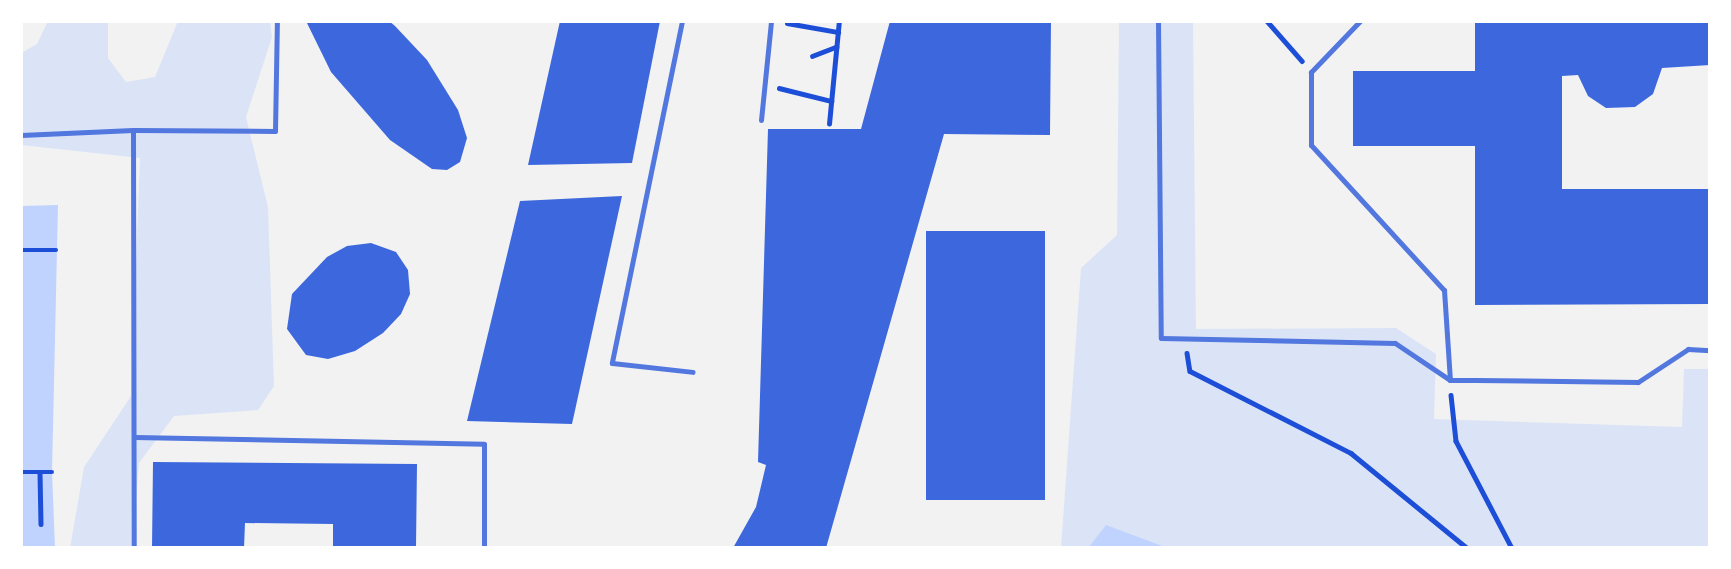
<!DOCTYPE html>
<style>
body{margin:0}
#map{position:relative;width:1731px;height:569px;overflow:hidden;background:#f2f2f2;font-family:Helvetica,sans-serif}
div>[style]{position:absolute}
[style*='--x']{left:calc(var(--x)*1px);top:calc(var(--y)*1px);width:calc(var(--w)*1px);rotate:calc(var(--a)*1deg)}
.green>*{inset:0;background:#dbe4f7}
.water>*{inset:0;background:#bfd3fe}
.building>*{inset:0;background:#3d67dc;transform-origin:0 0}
.path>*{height:4.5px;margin:-2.25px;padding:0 2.25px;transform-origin:2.25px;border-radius:2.25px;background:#1d4ed8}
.service>*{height:5px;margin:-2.5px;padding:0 2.5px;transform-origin:2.5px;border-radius:2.5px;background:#5277de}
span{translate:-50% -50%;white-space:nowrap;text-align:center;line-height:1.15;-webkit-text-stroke:6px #fff;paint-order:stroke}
.frame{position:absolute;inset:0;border:23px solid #fff;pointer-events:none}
</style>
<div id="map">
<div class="green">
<i style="clip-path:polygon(48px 21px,108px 21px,108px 58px,126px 82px,155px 77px,178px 21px,270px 21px,272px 37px,246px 117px,268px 207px,274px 386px,258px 410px,174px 416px,139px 463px,132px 548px,70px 548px,84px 467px,131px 396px,140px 158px,21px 145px,21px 53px,37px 44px)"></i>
<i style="clip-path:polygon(1119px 21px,1193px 21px,1196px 329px,1396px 328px,1436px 354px,1434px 419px,1682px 427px,1684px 369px,1710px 369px,1710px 548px,1168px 548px,1106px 526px,1088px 548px,1061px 548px,1081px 268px,1117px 235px)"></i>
</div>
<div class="water">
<i style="clip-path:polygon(58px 205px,52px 472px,55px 548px,21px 548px,21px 206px)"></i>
<i style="clip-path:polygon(1106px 525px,1168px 548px,1088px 548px)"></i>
</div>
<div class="building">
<i style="clip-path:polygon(306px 21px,389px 21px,395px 26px,427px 60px,458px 110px,467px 138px,460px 162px,447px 170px,432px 169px,390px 140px,331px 72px)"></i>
<i style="clip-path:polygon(560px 21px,660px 21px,632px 163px,528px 165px)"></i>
<i style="clip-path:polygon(890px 21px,1051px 21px,1050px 135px,944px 134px,826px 548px,733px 548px,756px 507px,766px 465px,758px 462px,768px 129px,861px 129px)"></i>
<i style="clip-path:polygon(1475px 21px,1710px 21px,1710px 65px,1662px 68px,1653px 94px,1635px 107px,1606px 108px,1588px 96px,1578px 75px,1562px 76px,1562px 189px,1710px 189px,1710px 304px,1475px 305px,1475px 146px,1353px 146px,1353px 71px,1475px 71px)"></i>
<i style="clip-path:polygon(622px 196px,572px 424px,467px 421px,520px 201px)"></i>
<i style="left:926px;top:231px;width:119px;height:269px"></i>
<i style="clip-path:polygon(371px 243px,396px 252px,408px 270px,410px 294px,401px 314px,383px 333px,355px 351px,328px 359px,306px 355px,287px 329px,292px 294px,327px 257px,347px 246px)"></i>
<i style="clip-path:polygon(153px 462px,417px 464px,416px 548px,333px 548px,333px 524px,245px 523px,244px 548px,152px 548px)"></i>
</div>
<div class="path">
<i style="--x:1267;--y:21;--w:53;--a:48.8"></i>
<i style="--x:787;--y:23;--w:52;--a:10"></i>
<i style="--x:812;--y:56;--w:26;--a:-21"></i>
<i style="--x:779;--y:88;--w:54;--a:14"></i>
<i style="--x:829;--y:124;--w:103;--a:-84.5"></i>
<i style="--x:21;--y:250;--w:35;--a:0"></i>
<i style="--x:1187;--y:353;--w:18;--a:81"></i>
<i style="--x:1190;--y:371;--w:181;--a:27"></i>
<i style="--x:1351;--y:453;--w:150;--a:39.3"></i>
<i style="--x:1451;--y:395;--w:46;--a:83.8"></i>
<i style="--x:1456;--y:441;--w:121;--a:62.4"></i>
<i style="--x:21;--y:472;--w:31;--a:0"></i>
<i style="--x:40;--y:472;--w:52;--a:88.9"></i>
</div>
<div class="service">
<i style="--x:682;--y:21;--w:349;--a:101.6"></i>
<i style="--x:612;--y:363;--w:81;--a:6.3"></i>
<i style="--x:1158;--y:21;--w:317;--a:89.5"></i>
<i style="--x:1161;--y:338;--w:234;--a:1.2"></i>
<i style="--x:1395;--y:343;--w:66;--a:33.9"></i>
<i style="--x:1450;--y:380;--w:25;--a:0"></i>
<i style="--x:1475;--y:380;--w:163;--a:0.7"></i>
<i style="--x:1638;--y:382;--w:60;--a:-33.4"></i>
<i style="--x:1688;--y:349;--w:22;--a:3"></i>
<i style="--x:1360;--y:21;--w:71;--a:133.9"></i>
<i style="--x:1311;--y:72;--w:73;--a:90"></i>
<i style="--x:1311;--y:145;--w:197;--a:47.5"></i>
<i style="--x:1444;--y:290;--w:90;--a:86.2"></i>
<i style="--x:761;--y:120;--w:100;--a:-84.2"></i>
<i style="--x:133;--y:130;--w:142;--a:0.4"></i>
<i style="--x:275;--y:131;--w:110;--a:-89"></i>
<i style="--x:21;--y:135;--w:112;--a:-2.6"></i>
<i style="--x:133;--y:130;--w:418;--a:89.9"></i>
<i style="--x:134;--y:437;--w:350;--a:1.1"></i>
<i style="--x:484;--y:444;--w:104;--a:90"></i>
</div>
<div class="frame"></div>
</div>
